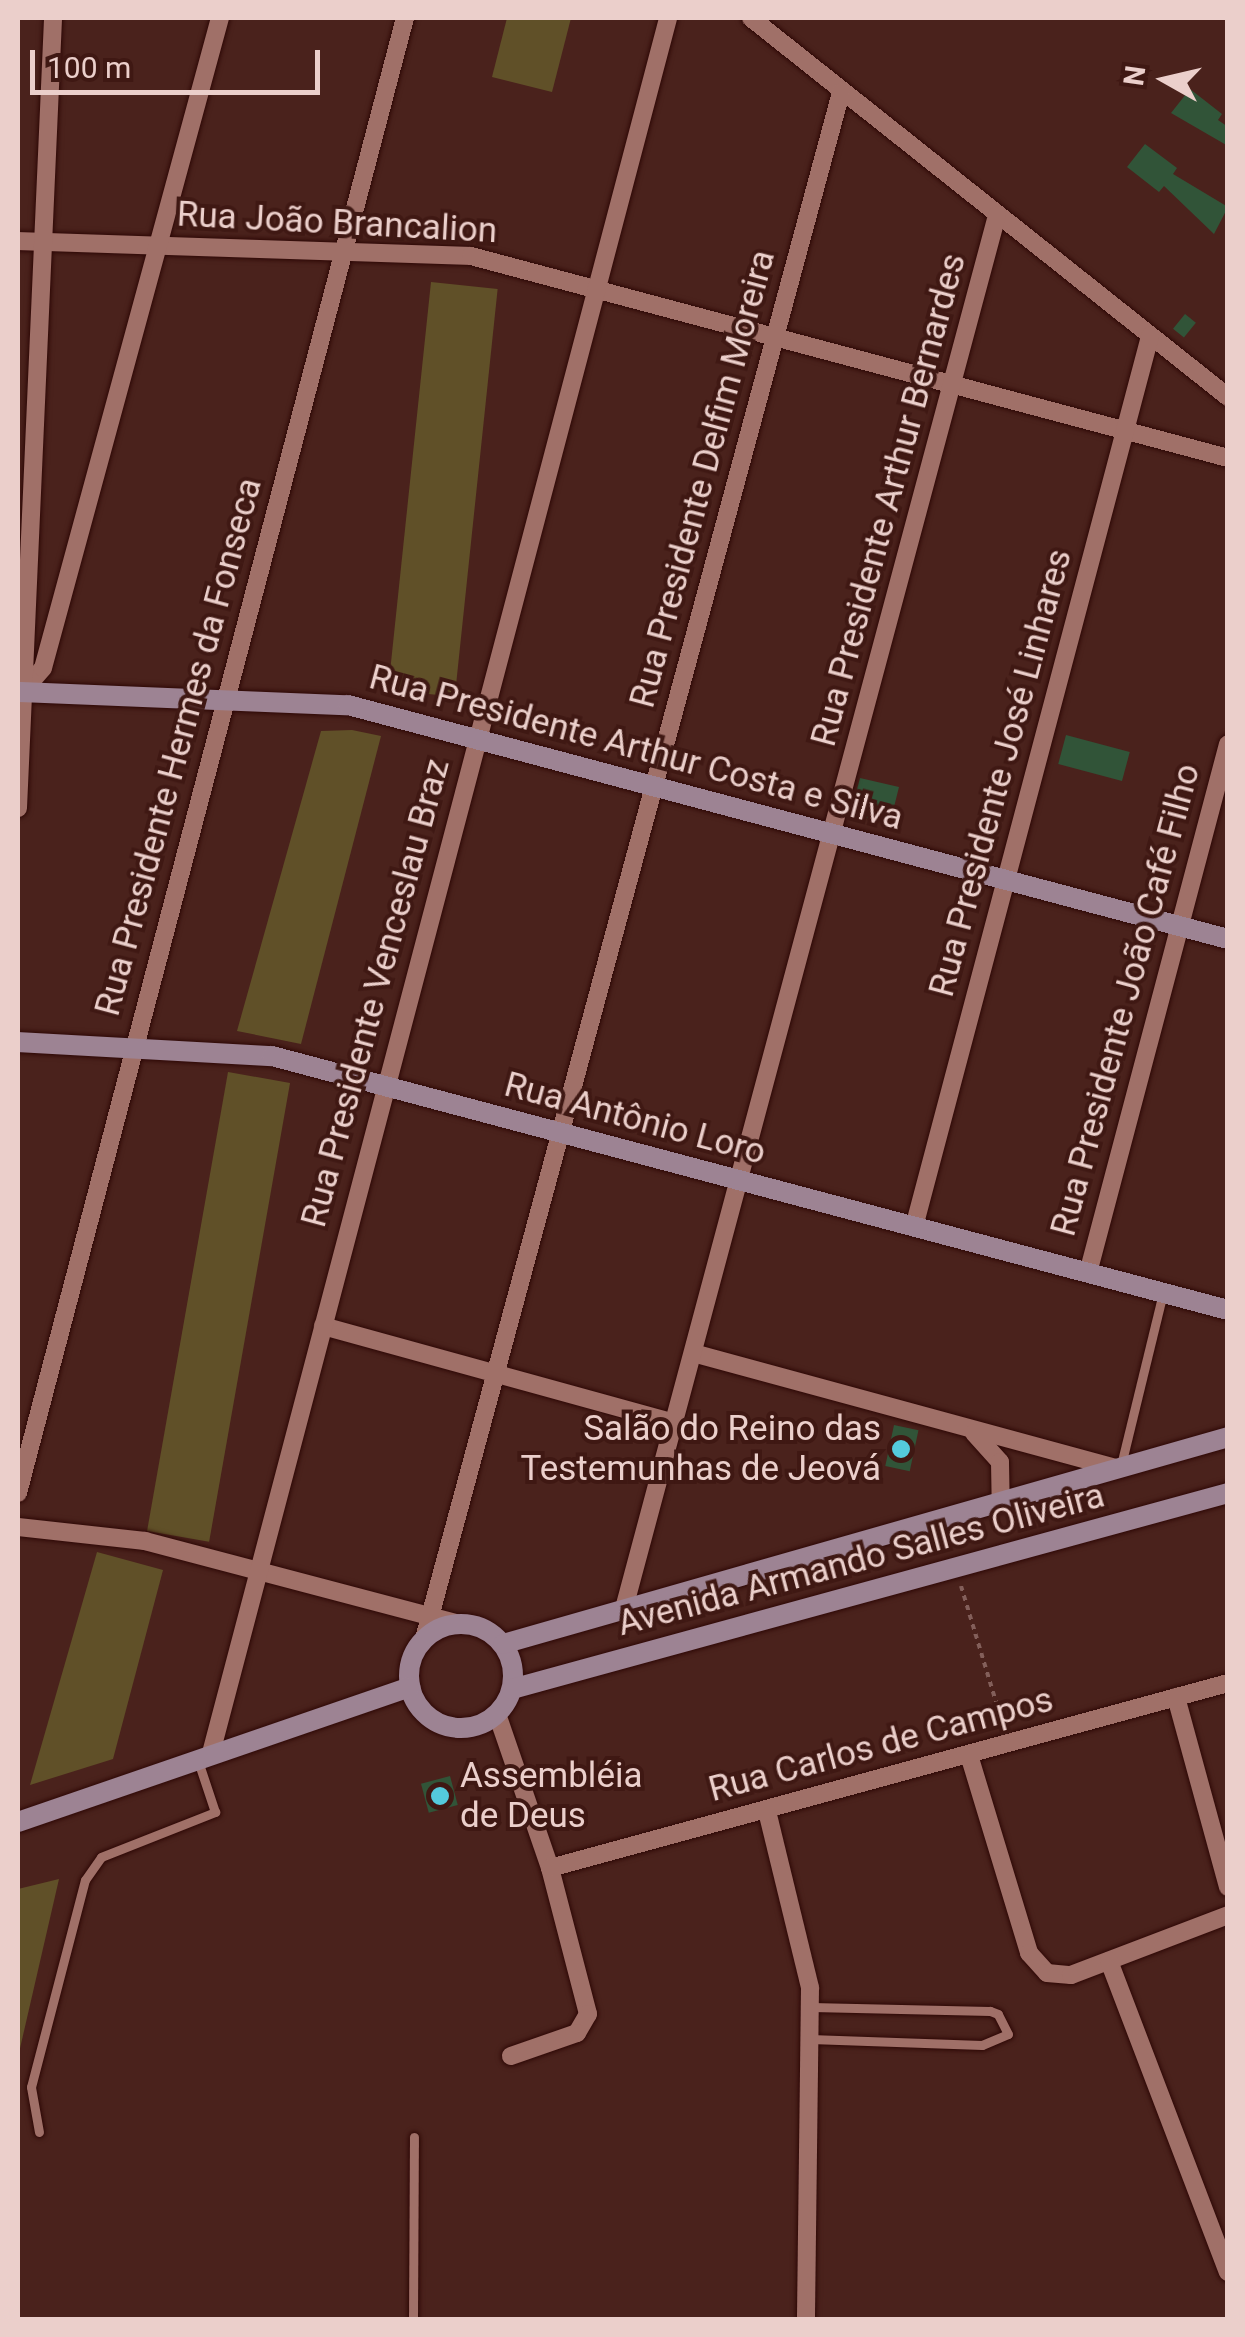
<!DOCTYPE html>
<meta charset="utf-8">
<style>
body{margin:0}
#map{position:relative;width:1245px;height:2337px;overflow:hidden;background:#4a221c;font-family:Roboto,sans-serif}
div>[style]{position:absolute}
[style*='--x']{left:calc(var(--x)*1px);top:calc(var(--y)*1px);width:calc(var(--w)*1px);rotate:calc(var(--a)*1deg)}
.green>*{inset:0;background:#605028;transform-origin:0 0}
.building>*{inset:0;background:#315438;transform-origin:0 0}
.path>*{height:4px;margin-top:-2px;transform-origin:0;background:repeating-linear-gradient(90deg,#835f5a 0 5px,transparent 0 10px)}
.roads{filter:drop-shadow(0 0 2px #2e0806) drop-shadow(0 0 2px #2e0806)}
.lane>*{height:9px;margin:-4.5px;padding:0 4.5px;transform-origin:4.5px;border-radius:4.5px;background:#a07068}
.street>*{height:18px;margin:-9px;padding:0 9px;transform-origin:9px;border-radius:9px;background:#a07068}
.secondary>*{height:20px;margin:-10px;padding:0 10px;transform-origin:10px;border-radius:10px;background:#9d8393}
.secondary>.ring{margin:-10px;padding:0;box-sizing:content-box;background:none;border:20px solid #9d8393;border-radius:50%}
.dots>*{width:28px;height:28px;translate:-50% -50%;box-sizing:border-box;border:5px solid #3f1813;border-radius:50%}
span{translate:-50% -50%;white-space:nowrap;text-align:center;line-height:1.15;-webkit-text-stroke:8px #3f1813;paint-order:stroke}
.street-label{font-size:35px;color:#ebcfcb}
.poi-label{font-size:35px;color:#ebcfcb}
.right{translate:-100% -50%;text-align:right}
.left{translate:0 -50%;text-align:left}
.frame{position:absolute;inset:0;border:20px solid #ebcfcb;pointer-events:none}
.north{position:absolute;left:1115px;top:30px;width:100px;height:100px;-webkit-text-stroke:8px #3f1813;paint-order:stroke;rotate:278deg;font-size:28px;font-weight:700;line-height:40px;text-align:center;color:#ebcfcb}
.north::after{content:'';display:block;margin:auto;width:35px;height:45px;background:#ebcfcb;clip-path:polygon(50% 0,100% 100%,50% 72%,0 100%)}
.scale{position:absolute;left:30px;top:50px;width:290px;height:45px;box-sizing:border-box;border:5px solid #ebcfcb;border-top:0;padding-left:12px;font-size:30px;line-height:35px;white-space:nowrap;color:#ebcfcb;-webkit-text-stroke:8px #3f1813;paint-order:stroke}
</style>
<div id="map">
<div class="green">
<i style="clip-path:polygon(507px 18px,571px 18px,552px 92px,492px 77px)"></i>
<i style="left:431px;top:282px;width:67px;height:410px;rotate:6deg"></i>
<i style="clip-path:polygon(352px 730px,381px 736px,301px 1044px,237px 1031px,321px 731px)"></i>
<i style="left:228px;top:1072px;width:63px;height:466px;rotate:10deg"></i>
<i style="clip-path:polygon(97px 1552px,163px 1570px,113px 1759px,30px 1785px)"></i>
<i style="clip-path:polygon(59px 1879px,18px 2057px,18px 1889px)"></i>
</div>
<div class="building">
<i style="clip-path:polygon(1190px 89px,1222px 114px,1218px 120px,1228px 127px,1228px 146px,1171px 113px)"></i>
<i style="clip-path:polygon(1145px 144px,1177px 168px,1173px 174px,1228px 207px,1214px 234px,1164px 186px,1159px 192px,1127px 167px)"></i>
<i style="left:1185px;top:314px;width:14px;height:19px;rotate:39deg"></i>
<i style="left:1066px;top:735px;width:66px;height:30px;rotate:15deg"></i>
<i style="clip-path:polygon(860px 778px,899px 787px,890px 823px,862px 817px,855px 797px)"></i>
<i style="left:894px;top:1425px;width:25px;height:42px;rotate:12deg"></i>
<i style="left:450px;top:1776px;width:30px;height:30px;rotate:75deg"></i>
</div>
<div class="path">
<i style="--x:961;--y:1586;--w:145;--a:73.2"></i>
</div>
<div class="roads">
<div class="lane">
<i style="--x:1121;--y:1465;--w:177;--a:-76.3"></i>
<i style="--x:810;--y:2039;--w:172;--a:2"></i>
<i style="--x:982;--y:2045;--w:28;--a:-23"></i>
<i style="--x:1008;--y:2034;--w:22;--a:-117"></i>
<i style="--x:998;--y:2014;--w:9;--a:-159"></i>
<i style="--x:990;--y:2011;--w:179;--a:-178.7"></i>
<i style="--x:39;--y:2132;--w:46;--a:-100.1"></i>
<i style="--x:31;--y:2087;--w:214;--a:-75.4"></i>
<i style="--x:85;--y:1880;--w:28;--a:-55"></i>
<i style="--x:101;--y:1857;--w:123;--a:-21.5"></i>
<i style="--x:215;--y:1812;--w:54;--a:-108.4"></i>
<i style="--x:413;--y:2320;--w:183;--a:-89.7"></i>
</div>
<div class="street">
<i style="--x:751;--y:18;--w:609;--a:38.47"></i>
<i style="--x:18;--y:241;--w:453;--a:1.9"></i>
<i style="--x:471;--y:256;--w:783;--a:14.94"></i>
<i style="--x:23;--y:691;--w:30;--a:-49"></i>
<i style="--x:43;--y:668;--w:674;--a:-74.77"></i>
<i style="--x:18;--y:808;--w:791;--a:-87.46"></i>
<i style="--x:914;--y:1227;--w:922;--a:-75.16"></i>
<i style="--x:1088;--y:1273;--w:547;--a:-75.18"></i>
<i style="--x:323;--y:1326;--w:364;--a:15.4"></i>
<i style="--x:693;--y:1353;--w:436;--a:15.2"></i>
<i style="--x:974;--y:1433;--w:39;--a:48"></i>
<i style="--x:1000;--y:1462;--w:39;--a:89"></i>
<i style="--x:18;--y:1493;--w:1525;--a:-75.3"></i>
<i style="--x:18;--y:1527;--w:128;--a:6.3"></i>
<i style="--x:145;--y:1541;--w:326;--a:14.8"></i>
<i style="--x:623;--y:1612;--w:1446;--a:-75.01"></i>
<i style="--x:424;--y:1639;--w:1602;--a:-74.91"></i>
<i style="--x:1176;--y:1697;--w:197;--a:74.7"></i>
<i style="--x:497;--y:1714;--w:163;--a:71"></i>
<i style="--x:550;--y:1868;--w:151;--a:75.4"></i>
<i style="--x:588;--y:2014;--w:22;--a:120"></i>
<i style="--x:577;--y:2033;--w:70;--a:160.8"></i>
<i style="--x:211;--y:1753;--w:1794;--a:-75.24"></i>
<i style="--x:969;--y:1755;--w:207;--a:73.1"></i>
<i style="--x:1029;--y:1953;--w:27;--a:48"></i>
<i style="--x:1047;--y:1973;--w:24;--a:5"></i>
<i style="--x:1071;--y:1975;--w:168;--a:-20.9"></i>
<i style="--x:767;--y:1811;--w:182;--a:76.3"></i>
<i style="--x:810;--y:1988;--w:332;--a:90.7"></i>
<i style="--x:550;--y:1868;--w:703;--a:-15.26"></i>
<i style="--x:1109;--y:1961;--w:333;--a:69.1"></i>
</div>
<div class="secondary">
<i style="--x:18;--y:692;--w:330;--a:2.3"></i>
<i style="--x:348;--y:705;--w:911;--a:14.89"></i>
<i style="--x:18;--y:1042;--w:254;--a:3.2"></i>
<i style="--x:272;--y:1056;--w:989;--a:14.88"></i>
<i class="ring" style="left:409px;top:1624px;width:84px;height:84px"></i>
<i style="--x:503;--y:1644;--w:754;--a:-15.93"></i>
<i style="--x:512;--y:1689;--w:742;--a:-15.31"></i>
<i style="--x:18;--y:1822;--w:415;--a:-19"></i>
</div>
</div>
<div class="dots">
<i style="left:901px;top:1449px;background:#54cadc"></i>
<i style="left:440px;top:1796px;background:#54cadc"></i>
</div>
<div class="street-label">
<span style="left:337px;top:223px;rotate:3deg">Rua João Brancalion</span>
<span style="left:703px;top:479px;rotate:-75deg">Rua Presidente Delfim Moreira</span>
<span style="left:889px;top:500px;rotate:-75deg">Rua Presidente Arthur Bernardes</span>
<span style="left:179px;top:747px;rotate:-75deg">Rua Presidente Hermes da Fonseca</span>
<span style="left:636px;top:748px;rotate:15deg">Rua Presidente Arthur Costa e Silva</span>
<span style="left:1001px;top:773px;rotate:-75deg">Rua Presidente José Linhares</span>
<span style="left:376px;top:993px;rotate:-75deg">Rua Presidente Venceslau Braz</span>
<span style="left:1126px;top:1000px;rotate:-75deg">Rua Presidente João Café Filho</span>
<span style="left:635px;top:1119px;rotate:15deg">Rua Antônio Loro</span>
<span style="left:861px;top:1560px;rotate:-15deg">Avenida Armando Salles Oliveira</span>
<span style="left:881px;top:1745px;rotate:-15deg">Rua Carlos de Campos</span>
</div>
<div class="poi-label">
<span class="right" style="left:881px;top:1449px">Salão do Reino das<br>Testemunhas de Jeová</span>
<span class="left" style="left:460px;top:1796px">Assembléia<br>de Deus</span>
</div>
<div class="frame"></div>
<div class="north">N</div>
<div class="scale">100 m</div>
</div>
